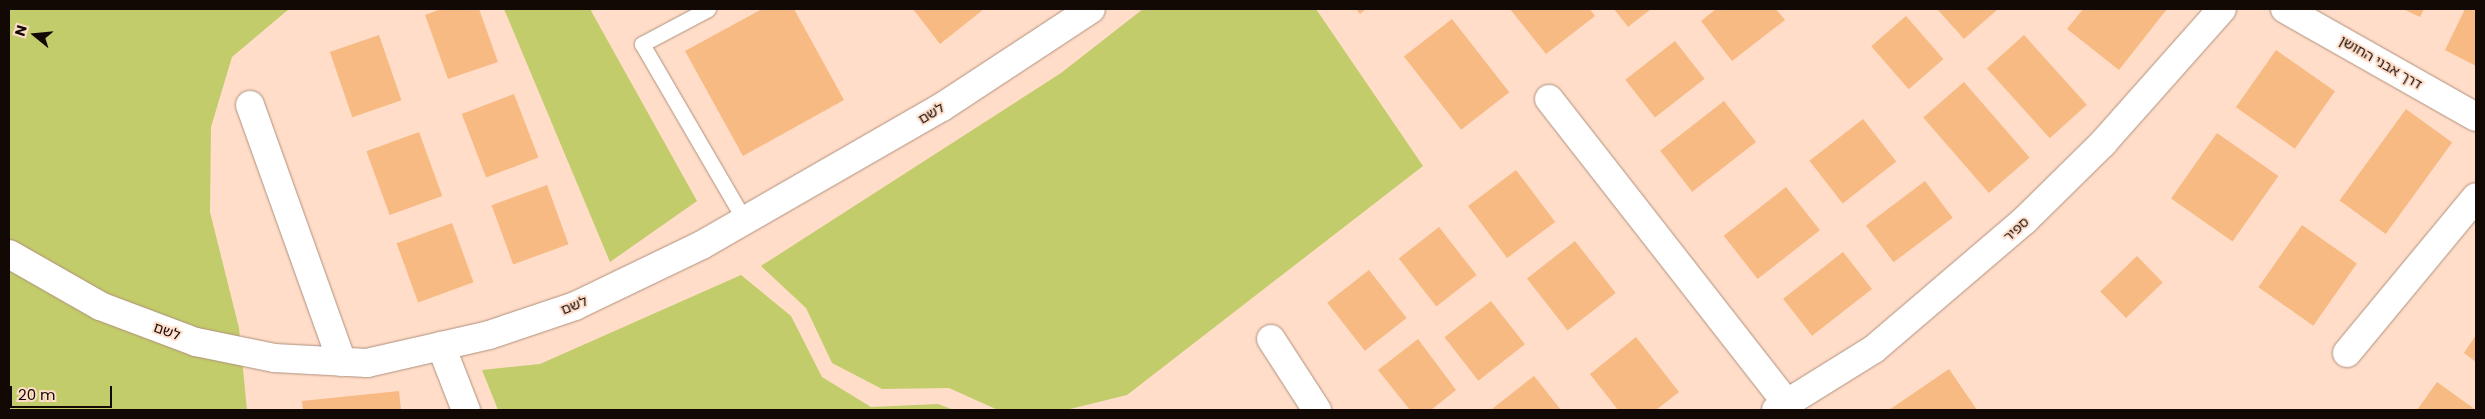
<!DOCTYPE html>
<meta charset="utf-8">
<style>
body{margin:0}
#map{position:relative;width:2485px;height:419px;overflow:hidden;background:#ffddc9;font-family:Poppins,"Noto Sans Hebrew",sans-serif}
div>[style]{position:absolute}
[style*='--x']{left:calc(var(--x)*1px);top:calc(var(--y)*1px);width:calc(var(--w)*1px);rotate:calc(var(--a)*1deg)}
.green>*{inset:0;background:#c3cc6a}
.building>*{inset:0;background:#f7ba82;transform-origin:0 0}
.roads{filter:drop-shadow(0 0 1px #af907c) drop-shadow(0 0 1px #af907c)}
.service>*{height:15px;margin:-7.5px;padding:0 7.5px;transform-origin:7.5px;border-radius:7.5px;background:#fff}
.minor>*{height:28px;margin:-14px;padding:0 14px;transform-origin:14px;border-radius:14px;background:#fff}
span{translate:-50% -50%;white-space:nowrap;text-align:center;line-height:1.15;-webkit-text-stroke:4px #ffddc9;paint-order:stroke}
.street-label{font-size:14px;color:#130904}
.frame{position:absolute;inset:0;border:10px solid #130904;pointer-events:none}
.north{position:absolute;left:10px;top:10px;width:50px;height:50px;-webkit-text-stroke:4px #ffddc9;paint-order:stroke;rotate:287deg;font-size:14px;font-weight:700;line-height:20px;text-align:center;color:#130904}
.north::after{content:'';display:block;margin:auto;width:18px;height:22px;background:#130904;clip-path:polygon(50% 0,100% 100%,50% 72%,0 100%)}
.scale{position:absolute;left:10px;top:386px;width:102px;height:22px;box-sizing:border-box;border:2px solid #130904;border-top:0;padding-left:6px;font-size:15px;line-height:18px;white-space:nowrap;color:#130904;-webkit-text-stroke:4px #ffddc9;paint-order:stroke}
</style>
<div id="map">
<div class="green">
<i style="clip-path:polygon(9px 9px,289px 9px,232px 57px,211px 127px,210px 212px,239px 328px,247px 410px,9px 410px)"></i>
<i style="clip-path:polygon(504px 9px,590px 9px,697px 201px,610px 262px)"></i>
<i style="clip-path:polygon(1143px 9px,1316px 9px,1423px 166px,1127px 395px,1066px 410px,998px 410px,949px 388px,882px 389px,832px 363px,806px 308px,761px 266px,1061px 73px)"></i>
<i style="clip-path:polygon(741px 275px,791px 316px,822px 377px,871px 407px,938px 404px,954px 410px,498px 410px,482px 370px,540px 364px)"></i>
</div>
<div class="building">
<i style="clip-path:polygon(441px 9px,479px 9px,498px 62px,448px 79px,425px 15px)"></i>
<i style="clip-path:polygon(762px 9px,794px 9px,844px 100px,743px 156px,685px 51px)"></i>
<i style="clip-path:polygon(913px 9px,984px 9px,940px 44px)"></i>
<i style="clip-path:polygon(1356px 9px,1366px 9px,1360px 14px)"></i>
<i style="clip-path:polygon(1510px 9px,1590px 9px,1595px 16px,1546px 54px)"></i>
<i style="clip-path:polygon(1614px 9px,1651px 9px,1628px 27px)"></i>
<i style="clip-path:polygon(1716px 9px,1776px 9px,1785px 20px,1732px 61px,1701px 21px)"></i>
<i style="clip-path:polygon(1937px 9px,1998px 9px,1964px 39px)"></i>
<i style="clip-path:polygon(2083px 9px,2167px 9px,2119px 70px,2067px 29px)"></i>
<i style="clip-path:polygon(2403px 9px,2424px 9px,2420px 17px)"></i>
<i style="clip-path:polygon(2465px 9px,2476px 9px,2476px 66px,2445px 50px)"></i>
<i style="left:1906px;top:16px;width:57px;height:46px;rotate:49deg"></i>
<i style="left:1452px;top:19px;width:93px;height:61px;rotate:52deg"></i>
<i style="left:379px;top:35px;width:69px;height:52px;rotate:71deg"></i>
<i style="left:2024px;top:35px;width:94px;height:50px;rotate:48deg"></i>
<i style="left:1675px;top:41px;width:48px;height:63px;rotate:52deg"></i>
<i style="left:2276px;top:50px;width:72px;height:70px;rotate:35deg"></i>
<i style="left:1964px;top:82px;width:100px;height:54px;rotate:49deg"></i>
<i style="left:514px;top:94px;width:68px;height:56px;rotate:69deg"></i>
<i style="left:1724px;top:101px;width:52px;height:81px;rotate:52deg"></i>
<i style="left:2406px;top:109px;width:57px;height:113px;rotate:36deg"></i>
<i style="left:1863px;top:119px;width:54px;height:68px;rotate:52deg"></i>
<i style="left:419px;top:132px;width:68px;height:56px;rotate:70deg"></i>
<i style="left:2217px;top:133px;width:75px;height:80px;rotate:35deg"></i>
<i style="left:1516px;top:170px;width:65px;height:60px;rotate:53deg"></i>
<i style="left:1925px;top:181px;width:46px;height:74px;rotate:53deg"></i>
<i style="left:547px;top:185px;width:63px;height:59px;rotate:70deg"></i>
<i style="left:1786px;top:187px;width:55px;height:79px;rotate:52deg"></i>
<i style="left:452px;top:223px;width:63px;height:59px;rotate:70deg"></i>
<i style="left:2302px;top:225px;width:67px;height:76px;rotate:35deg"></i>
<i style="left:1439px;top:227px;width:61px;height:51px;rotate:52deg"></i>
<i style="left:1575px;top:241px;width:66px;height:61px;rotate:52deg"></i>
<i style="left:1843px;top:252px;width:47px;height:76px;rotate:52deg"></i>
<i style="left:2137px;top:256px;width:37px;height:51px;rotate:46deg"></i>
<i style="left:1369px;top:270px;width:61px;height:53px;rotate:52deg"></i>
<i style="left:1491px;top:301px;width:55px;height:59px;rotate:52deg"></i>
<i style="clip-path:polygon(2476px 335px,2476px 362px,2464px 353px)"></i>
<i style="clip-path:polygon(1636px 337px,1679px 392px,1656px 410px,1618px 410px,1590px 374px)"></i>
<i style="clip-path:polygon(1418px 339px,1456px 390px,1431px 410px,1410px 410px,1378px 370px)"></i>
<i style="clip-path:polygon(1949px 369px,1977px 410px,1889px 410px)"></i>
<i style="clip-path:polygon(1534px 376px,1561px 410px,1493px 410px,1492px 409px)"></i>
<i style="clip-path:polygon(2437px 382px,2476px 410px,2417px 410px)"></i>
<i style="clip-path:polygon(399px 391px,401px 410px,303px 410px,302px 401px)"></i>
</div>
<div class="roads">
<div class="service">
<i style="--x:708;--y:9;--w:75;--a:152.1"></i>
<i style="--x:642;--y:44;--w:205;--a:59.8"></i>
</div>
<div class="minor">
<i style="--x:2285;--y:9;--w:219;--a:29.5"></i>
<i style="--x:1549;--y:99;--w:387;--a:52"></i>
<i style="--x:250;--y:105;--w:273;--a:70.3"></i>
<i style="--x:9;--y:254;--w:105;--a:29.7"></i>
<i style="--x:100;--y:306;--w:103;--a:20.6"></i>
<i style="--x:196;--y:342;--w:80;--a:11.6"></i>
<i style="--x:274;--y:358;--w:93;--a:3.1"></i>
<i style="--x:367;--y:363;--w:125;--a:-12.9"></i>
<i style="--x:489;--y:335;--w:91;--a:-18.6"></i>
<i style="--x:575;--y:306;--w:141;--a:-25.7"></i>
<i style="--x:702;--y:245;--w:277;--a:-29.9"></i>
<i style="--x:942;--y:107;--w:178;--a:-33.3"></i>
<i style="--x:1271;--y:339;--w:85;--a:57.1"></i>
<i style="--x:441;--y:346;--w:69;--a:68.7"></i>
<i style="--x:2347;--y:353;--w:202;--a:-50.4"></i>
<i style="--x:1776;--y:410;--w:115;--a:-31.9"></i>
<i style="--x:1874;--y:349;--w:199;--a:-40.5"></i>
<i style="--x:2025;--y:220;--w:110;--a:-44.6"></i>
<i style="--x:2103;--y:143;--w:179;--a:-48.4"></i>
</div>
</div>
<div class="street-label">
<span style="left:2381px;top:62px;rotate:30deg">דרך אבני החושן</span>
<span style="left:931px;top:113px;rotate:-31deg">לשם</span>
<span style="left:2016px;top:229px;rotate:-42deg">ספיר</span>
<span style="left:574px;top:305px;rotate:-22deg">לשם</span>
<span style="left:167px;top:331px;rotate:20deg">לשם</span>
</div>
<div class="frame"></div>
<div class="north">N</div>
<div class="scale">20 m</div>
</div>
